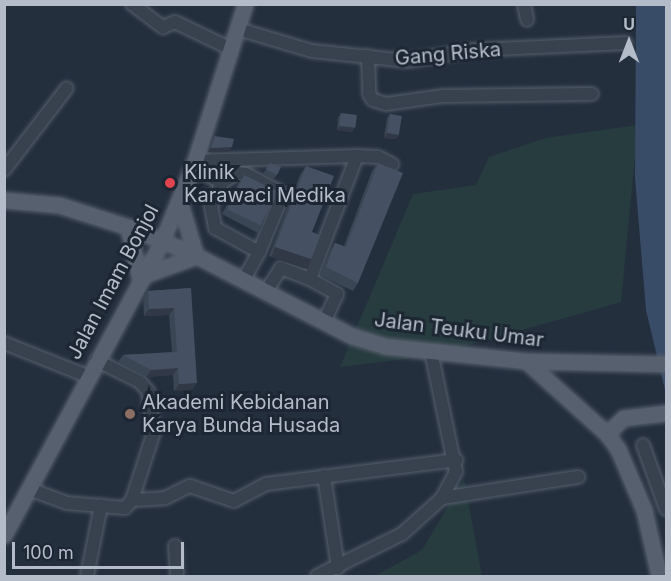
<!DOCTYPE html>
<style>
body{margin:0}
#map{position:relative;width:671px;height:581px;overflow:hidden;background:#242f3e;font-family:Inter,sans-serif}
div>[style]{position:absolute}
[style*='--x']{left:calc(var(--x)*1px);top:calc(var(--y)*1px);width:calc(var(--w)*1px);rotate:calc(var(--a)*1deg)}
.green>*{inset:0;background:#263c3f}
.water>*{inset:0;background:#394c67}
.roads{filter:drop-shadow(0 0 2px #565f6c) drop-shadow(0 0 2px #565f6c)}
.minor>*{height:12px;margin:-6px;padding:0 6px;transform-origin:6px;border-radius:6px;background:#38414e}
.major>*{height:15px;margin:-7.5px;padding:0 7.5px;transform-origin:7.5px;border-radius:7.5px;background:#56606e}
.wall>*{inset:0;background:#3b4654}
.shaded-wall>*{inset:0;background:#303945;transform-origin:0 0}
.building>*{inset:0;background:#455162;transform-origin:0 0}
.dots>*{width:16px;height:16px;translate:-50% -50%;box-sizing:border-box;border:3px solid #1d2633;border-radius:50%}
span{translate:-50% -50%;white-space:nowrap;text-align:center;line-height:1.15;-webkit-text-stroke:6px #1d2633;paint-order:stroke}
.street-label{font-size:20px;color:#b4bcc9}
.poi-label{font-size:20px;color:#b4bcc9}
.left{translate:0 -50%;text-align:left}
.frame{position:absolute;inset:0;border:6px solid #b4bcc9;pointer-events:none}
.north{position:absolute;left:599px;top:12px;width:60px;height:60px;-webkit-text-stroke:4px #1d2633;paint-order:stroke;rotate:0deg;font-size:16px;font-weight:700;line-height:24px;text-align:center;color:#b4bcc9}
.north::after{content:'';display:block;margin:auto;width:21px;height:27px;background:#b4bcc9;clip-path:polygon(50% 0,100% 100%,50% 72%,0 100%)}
.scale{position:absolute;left:12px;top:542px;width:172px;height:27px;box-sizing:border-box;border:3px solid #b4bcc9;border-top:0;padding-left:8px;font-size:18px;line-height:21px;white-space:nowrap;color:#b4bcc9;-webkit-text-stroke:4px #1d2633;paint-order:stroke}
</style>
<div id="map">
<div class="green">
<i style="clip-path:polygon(638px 125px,621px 302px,430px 356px,340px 367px,413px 194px,476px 185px,489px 157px,545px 138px)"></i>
<i style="clip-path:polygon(464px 479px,482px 576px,375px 576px,422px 550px)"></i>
</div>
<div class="water">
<i style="clip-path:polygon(636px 5px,666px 5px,666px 394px,646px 310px,635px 178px)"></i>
</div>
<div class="roads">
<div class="minor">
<i style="--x:132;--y:4;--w:39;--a:37"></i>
<i style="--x:163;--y:27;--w:13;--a:-23"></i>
<i style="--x:175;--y:22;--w:62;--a:25.7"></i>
<i style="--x:524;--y:4;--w:16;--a:79"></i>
<i style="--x:238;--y:29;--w:77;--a:16.6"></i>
<i style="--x:312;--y:51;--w:96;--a:6"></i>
<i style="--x:407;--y:61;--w:69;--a:-9.2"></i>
<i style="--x:475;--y:50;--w:151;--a:-2.7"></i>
<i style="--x:368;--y:56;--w:38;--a:88"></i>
<i style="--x:369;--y:94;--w:7;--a:56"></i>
<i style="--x:373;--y:100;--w:14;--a:17"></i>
<i style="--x:386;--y:104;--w:58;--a:-8"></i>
<i style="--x:443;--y:96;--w:149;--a:-0.8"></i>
<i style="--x:195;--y:161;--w:162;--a:-1.8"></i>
<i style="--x:357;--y:156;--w:21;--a:3"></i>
<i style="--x:378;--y:157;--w:16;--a:27"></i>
<i style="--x:193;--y:168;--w:32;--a:26"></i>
<i style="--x:4;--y:170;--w:103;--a:-52.5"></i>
<i style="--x:237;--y:173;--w:9;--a:6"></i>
<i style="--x:246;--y:174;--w:36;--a:28"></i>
<i style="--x:278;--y:191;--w:7;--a:56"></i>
<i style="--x:282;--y:197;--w:60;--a:112.7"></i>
<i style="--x:259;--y:252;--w:50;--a:-151.4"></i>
<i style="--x:215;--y:228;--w:22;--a:-100"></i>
<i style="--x:211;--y:206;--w:26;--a:-65"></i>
<i style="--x:222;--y:182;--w:17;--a:-31"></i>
<i style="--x:243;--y:281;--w:33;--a:-61"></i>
<i style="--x:265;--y:293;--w:30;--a:-57"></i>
<i style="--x:281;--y:268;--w:31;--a:21"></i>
<i style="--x:324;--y:322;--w:31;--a:-65"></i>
<i style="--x:337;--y:294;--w:31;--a:-151"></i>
<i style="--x:310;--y:279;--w:132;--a:-69.1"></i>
<i style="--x:4;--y:343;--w:89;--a:21.7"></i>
<i style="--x:643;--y:445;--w:68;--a:70.2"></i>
<i style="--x:324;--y:476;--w:93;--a:81.3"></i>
<i style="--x:29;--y:489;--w:40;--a:20.2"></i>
<i style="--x:67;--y:503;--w:58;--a:4.9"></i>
<i style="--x:125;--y:508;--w:11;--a:-49"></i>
<i style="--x:132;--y:500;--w:71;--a:-72.1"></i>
<i style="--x:154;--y:432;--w:41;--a:-98.3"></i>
<i style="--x:148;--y:391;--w:12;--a:-132"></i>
<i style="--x:140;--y:382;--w:49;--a:-153.4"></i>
<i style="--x:442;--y:498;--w:138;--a:-8.8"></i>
<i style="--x:132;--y:500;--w:33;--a:-3"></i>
<i style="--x:165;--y:498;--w:28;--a:-26"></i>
<i style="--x:190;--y:486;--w:46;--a:18.8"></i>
<i style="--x:234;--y:501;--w:36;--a:-28"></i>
<i style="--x:266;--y:484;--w:192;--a:-7.2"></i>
<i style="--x:175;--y:546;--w:30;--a:86"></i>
<i style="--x:87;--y:576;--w:72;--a:-78.8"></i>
<i style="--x:317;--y:576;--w:95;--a:-26.3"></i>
<i style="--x:402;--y:534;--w:54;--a:-42"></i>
<i style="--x:442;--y:498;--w:30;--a:-62"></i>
<i style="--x:456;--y:472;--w:124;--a:-101.7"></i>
</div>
<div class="major">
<i style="--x:4;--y:200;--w:55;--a:5.2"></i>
<i style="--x:59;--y:205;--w:72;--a:17.7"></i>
<i style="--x:128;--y:227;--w:68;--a:22.4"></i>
<i style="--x:191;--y:253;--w:181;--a:27.3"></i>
<i style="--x:352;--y:336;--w:34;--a:17"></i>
<i style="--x:384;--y:346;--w:143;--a:6"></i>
<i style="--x:526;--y:361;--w:140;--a:1.2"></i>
<i style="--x:128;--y:227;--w:54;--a:77.2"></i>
<i style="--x:142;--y:276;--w:58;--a:-20.3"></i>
<i style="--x:196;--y:256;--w:59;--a:-106.9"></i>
<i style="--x:526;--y:361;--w:109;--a:42"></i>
<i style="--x:607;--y:434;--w:19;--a:54"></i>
<i style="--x:618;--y:449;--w:66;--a:66.9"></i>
<i style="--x:644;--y:510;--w:68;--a:77.2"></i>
<i style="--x:607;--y:434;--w:23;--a:-45"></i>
<i style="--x:623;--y:418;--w:43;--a:-6.6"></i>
<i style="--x:4;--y:535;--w:334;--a:-61.7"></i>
<i style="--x:162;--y:241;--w:87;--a:-67.6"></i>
<i style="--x:195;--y:161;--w:165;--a:-72.3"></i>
</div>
</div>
<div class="wall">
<i style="clip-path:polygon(341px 113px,355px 127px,352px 132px,337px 130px,338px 118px)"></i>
<i style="clip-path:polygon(390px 114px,399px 135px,396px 139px,384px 138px,387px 118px)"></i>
<i style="clip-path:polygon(215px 136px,229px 152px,208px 152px,212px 140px)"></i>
<i style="clip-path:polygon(270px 163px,277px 175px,273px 179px,263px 174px)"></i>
<i style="clip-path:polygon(378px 163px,358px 283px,353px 291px,320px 275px,330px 251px,335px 243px,344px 246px,372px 171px)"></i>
<i style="clip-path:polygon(306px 166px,312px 232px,311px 259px,305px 268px,269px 256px,300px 175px)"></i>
<i style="clip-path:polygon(244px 175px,263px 226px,258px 233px,222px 214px,239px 182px)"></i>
<i style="clip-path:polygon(191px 288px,193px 389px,174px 391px,173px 375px,146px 377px,118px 362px,123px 355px,172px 352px,169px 315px,144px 316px,143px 297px,148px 291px)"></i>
</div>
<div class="shaded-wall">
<i style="clip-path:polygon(340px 126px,355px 127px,352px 132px,337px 130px)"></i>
<i style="clip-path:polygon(387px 133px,399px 135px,396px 139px,384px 138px)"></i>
<i style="clip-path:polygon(232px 147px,229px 152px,208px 152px,211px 148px)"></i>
<i style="left:275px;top:247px;width:38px;height:11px;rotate:18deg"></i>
<i style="clip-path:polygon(174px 308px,169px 315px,144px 316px,149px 309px)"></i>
<i style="clip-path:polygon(178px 368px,173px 375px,146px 377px,151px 370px)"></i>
<i style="clip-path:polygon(197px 383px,193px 389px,174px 391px,179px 384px)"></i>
</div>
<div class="building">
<i style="left:341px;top:113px;width:16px;height:13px;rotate:7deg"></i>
<i style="left:390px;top:114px;width:12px;height:19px;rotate:9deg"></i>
<i style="clip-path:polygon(215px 136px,234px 139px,232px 147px,211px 148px)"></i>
<i style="clip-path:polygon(270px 163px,281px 167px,277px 175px,266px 169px)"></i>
<i style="clip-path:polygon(378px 163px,403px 173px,358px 283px,326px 267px,335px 243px,346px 247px)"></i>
<i style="clip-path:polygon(306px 166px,334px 176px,312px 232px,320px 235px,311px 259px,275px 247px)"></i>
<i style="left:244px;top:175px;width:37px;height:38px;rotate:26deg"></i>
<i style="clip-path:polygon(191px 288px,197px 383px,179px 384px,178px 368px,151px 370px,123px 355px,177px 352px,174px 308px,149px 309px,148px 291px)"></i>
</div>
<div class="dots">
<i style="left:170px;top:183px;background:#e0444e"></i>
<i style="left:130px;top:414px;background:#8d6e63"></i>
</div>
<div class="street-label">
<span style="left:448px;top:54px;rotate:-5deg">Gang Riska</span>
<span style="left:113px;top:282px;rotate:-62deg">Jalan Imam Bonjol</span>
<span style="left:459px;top:330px;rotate:7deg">Jalan Teuku Umar</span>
</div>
<div class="poi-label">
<span class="left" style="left:184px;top:184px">Klinik<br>Karawaci Medika</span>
<span class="left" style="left:142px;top:414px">Akademi Kebidanan<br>Karya Bunda Husada</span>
</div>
<div class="frame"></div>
<div class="north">U</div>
<div class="scale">100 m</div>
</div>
